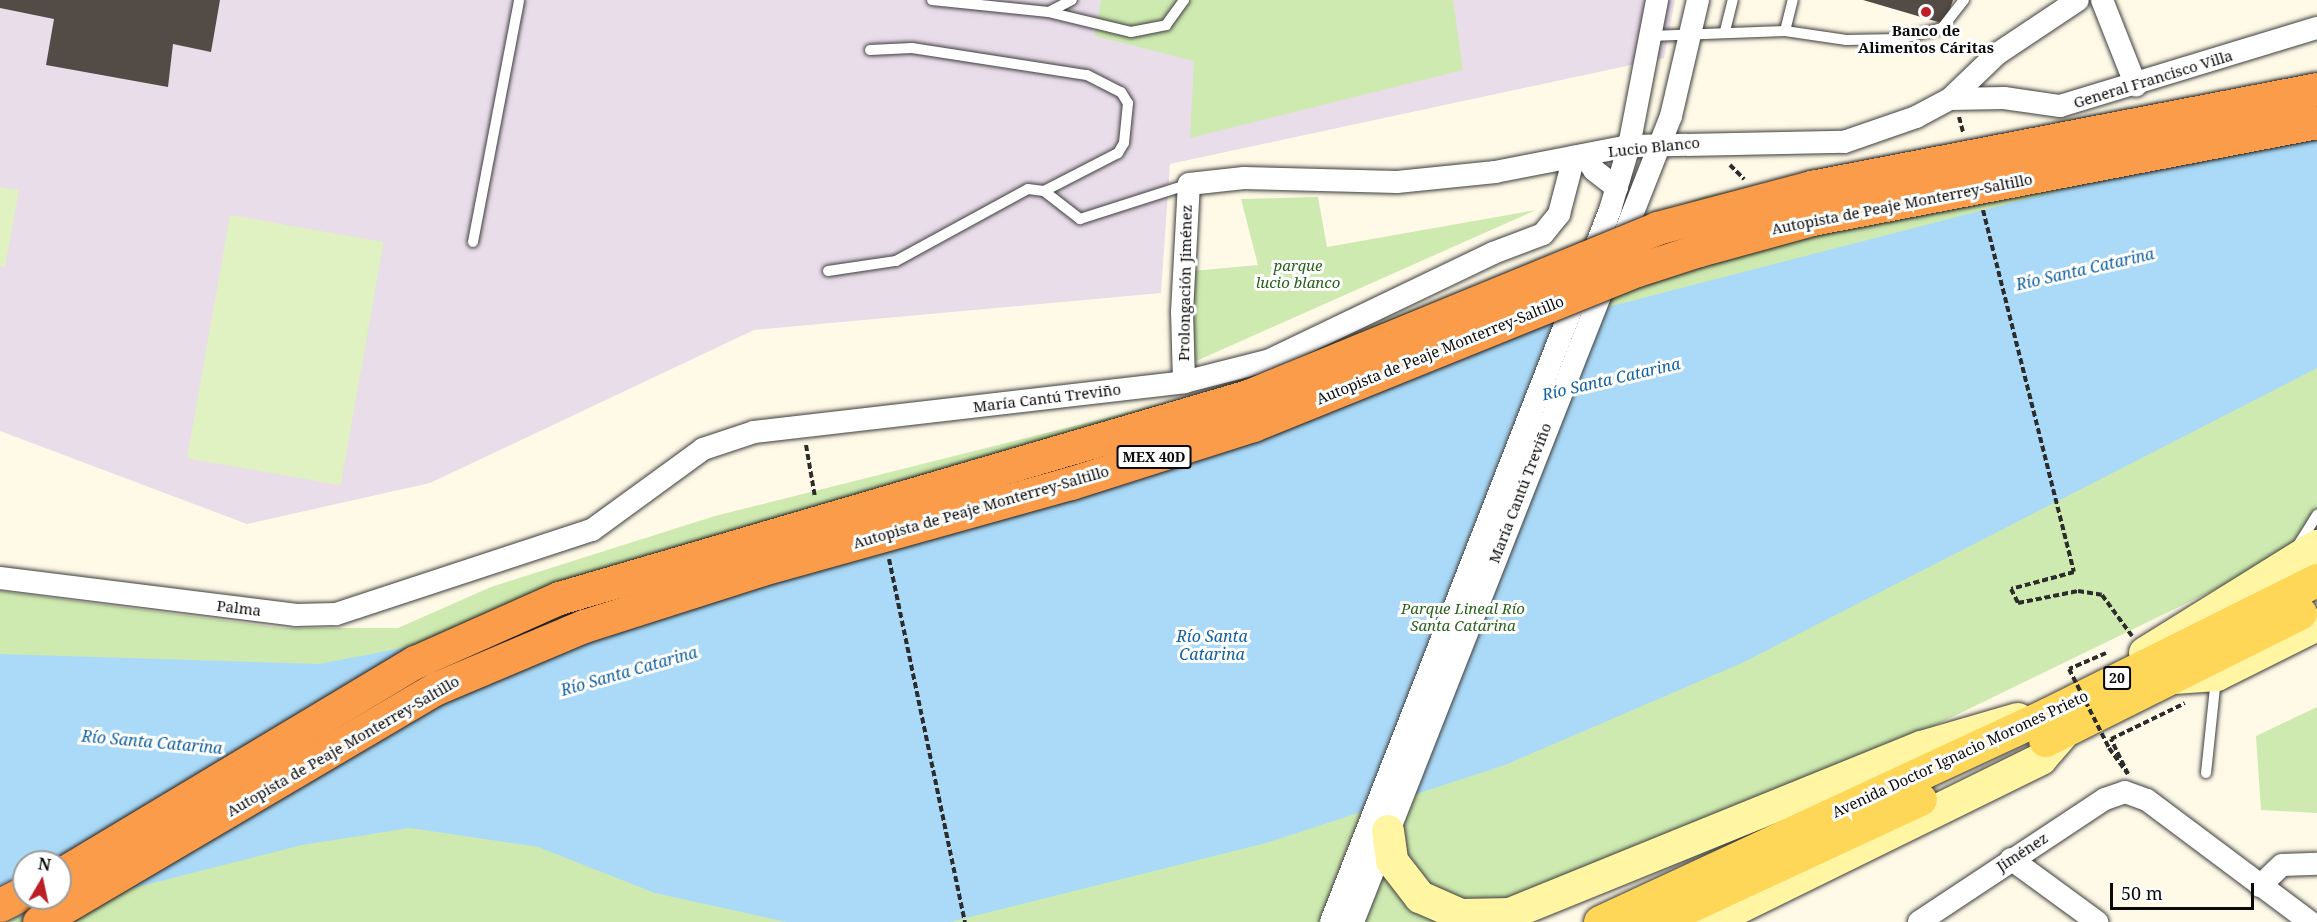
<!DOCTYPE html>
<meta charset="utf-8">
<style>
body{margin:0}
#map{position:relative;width:2317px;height:922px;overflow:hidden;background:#fffae7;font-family:"Noto Serif",serif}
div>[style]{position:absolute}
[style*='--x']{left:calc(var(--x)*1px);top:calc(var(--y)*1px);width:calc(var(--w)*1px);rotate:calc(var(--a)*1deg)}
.industrial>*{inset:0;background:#e9ddea}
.green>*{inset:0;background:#ceeab0}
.pitch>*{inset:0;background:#e0f1c2;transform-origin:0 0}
.water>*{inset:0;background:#aadaf8}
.building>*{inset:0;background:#534b46}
.path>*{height:4px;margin-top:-2px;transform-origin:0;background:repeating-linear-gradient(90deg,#2c2c2c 0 6px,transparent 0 9px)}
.roads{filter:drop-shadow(0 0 2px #3d3d3d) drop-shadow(0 0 2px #3d3d3d)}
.lane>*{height:10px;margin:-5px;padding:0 5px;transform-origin:5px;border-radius:5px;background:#fff}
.street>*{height:22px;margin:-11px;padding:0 11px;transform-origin:11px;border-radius:11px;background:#fff}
.secondary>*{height:32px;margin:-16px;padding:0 16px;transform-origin:16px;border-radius:16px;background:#fff5a2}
.primary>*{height:33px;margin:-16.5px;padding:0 16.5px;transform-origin:16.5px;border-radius:16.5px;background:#fed758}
.highway>*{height:33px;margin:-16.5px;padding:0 16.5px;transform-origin:16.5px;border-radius:16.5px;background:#fa9c4a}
.path-bridge>*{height:4px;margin-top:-2px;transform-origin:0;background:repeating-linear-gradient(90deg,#2c2c2c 0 6px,transparent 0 9px)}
.bridges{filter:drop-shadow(0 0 2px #1b1b1b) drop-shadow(0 0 2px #1b1b1b)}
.highway-bridge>*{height:33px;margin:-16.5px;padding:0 16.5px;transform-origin:16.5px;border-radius:16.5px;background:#fa9c4a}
.dots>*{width:16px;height:16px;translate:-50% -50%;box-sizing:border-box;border:3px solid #fff;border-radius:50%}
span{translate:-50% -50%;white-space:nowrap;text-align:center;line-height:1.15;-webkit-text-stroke:6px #fff;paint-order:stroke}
.shield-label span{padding:2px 4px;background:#fff;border:2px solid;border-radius:4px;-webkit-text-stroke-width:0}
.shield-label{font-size:14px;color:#0a0a0a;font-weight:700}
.poi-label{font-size:15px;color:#0a0a0a;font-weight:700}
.street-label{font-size:15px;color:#0a0a0a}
.park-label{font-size:15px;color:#286319;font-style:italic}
.water-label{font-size:16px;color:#10609f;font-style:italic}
.north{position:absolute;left:12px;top:850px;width:60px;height:60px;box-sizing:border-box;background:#fff;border:2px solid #9d9d9d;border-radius:50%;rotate:9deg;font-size:16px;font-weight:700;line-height:24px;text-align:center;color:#0a0a0a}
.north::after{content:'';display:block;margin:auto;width:21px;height:27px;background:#be1e25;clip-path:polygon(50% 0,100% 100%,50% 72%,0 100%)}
.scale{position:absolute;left:2110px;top:883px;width:144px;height:27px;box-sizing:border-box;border:3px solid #0a0a0a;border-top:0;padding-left:8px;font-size:18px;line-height:21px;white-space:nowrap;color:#0a0a0a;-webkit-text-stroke:4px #fff;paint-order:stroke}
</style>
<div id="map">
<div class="industrial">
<i style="clip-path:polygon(0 0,1675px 0,1664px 58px,1170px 164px,1161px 293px,754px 330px,430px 483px,247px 524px,0 431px)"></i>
</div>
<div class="green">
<i style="clip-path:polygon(1101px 0,1453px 0,1463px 70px,1190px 138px,1194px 61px,1095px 36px)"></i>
<i style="clip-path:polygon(evenodd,2317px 75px,2317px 540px,1530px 922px,0 922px,0 591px,282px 628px,398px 628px,491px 587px,715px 516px,1197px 395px,1702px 197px,2317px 75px,24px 862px,60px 862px,60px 898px,24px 898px,24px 862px)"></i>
<i style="clip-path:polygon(1318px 197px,1327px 247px,1536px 210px,1194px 362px,1192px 271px,1258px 265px,1241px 199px)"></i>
<i style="clip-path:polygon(2317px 707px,2317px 813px,2261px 810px,2256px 736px)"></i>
</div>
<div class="pitch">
<i style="clip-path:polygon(0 187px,19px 190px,5px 267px,0 266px)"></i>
<i style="left:230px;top:215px;width:156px;height:247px;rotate:10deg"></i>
</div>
<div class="water">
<i style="clip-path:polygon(evenodd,2317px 109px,2317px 368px,1742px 663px,1505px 765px,1266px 843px,950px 922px,787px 922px,655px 893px,538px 847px,410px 828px,302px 845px,0 922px,0 654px,319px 664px,720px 587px,1581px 314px,2177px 160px,2317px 109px,24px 862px,60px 862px,60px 898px,24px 898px,24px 862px)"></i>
</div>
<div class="building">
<i style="clip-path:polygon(0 0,220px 0,211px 52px,173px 44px,168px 87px,46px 65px,54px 19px,0 8px)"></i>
<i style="clip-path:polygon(1863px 0,1953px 0,1945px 24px)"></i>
</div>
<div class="path">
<i style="--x:1959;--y:117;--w:16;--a:75"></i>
<i style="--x:1730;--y:165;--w:20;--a:45"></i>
<i style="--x:1983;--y:210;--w:373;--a:75.9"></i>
<i style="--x:2074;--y:572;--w:65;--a:164.9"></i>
<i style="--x:2011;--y:589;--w:16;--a:63"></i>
<i style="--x:2018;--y:603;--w:61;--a:-11.3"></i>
<i style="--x:2078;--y:591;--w:24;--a:9"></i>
<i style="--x:2102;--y:595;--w:51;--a:53.8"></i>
<i style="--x:806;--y:445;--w:53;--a:80.2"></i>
<i style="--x:889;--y:559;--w:371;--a:78.2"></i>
<i style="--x:2128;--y:774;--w:39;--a:-116"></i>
<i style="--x:2111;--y:739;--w:82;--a:-25.9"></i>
</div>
<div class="roads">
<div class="lane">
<i style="--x:932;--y:0;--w:117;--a:5.9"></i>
<i style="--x:1048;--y:12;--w:85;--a:13.5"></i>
<i style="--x:1131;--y:32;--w:36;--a:-11"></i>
<i style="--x:1166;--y:25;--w:31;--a:-54"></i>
<i style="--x:1049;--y:12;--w:26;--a:-28"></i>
<i style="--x:1725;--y:31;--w:32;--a:-76"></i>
<i style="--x:1785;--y:31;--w:32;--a:-76"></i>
<i style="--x:1650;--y:36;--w:135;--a:-2.1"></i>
<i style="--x:1785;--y:31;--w:62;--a:8.4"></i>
<i style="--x:1846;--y:40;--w:54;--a:-1.1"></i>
<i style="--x:1900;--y:39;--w:43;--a:-14.7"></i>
<i style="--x:1942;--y:28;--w:36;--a:-52"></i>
<i style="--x:870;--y:50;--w:42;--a:-2.7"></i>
<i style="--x:912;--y:48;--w:177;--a:8.8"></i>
<i style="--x:1087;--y:75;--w:38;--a:27"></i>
<i style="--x:1121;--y:92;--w:13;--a:58"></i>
<i style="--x:1128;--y:103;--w:40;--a:95.7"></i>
<i style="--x:1124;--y:143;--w:12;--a:121"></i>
<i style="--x:1118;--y:153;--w:83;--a:152.8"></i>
<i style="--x:473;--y:242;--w:246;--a:-79.2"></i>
<i style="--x:828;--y:271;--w:69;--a:-8.4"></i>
<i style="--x:896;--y:261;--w:150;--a:-28.6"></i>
<i style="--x:1028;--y:189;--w:16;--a:7"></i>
<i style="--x:1044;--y:191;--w:46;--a:37.9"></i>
<i style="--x:1080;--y:219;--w:114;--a:-17.8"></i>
<i style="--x:2297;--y:547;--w:38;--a:-58"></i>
<i style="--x:2206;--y:773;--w:96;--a:-84"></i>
</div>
<div class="street">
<i style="--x:2102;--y:0;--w:92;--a:68.4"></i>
<i style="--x:1950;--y:99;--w:54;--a:-1.1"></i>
<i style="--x:2004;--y:98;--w:57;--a:8.1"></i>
<i style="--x:2060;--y:106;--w:269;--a:-16.9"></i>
<i style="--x:1584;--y:155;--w:18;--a:56"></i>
<i style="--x:1594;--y:170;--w:29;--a:38"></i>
<i style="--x:1184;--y:382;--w:70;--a:-91.6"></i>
<i style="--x:1182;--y:312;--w:128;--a:-86.9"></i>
<i style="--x:1189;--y:184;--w:55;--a:-6.2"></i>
<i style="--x:1244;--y:178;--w:153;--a:1.5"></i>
<i style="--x:1397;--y:182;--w:99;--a:-5.8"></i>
<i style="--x:1495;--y:172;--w:136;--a:-11"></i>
<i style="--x:1629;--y:146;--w:215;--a:-1.1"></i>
<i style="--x:1844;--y:142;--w:76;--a:-19.1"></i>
<i style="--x:1916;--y:117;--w:38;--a:-28"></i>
<i style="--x:1950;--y:99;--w:65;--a:-43.8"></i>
<i style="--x:1997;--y:54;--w:97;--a:-33.7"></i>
<i style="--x:0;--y:578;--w:297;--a:7.1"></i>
<i style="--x:295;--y:615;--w:41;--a:-1.4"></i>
<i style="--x:336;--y:614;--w:269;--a:-18.2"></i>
<i style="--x:592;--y:530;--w:137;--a:-36.1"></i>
<i style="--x:703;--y:449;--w:54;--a:-18.4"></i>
<i style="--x:754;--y:432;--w:433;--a:-6.6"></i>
<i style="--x:1184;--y:382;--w:89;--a:-14.3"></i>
<i style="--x:1270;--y:360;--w:247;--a:-25.6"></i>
<i style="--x:1493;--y:253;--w:53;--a:-20.8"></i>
<i style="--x:1543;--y:234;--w:26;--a:-51"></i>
<i style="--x:1559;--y:214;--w:59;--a:-75.3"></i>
<i style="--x:2011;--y:859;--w:107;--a:36.2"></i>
<i style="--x:2260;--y:886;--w:30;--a:-44"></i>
<i style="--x:2282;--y:865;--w:35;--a:-2"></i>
<i style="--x:1331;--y:922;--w:765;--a:-68.6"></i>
<i style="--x:1610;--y:210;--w:67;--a:-73.5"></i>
<i style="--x:1629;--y:146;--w:149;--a:-79.1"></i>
<i style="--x:1353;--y:922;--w:866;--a:-68.47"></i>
<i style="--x:1671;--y:116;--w:119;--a:-76.9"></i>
<i style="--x:1919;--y:922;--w:223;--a:-33.5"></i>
<i style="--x:2105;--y:799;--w:21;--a:-19"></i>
<i style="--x:2125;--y:792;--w:23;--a:20"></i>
<i style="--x:2147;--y:800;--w:204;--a:36.8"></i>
</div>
<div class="secondary">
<i style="--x:2145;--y:653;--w:203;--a:-31.9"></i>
<i style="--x:2174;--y:678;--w:43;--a:-4"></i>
<i style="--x:2217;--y:675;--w:112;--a:-26.6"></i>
<i style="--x:1388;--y:831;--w:30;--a:82"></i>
<i style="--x:1392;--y:861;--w:46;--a:52.1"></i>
<i style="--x:1420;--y:897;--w:45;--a:23.7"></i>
<i style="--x:1461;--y:915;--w:49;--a:-1.2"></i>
<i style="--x:1490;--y:922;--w:465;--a:-22.1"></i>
<i style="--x:1921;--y:747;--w:101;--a:-16.1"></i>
<i style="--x:1710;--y:922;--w:369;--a:-26.2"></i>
<i style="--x:2041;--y:759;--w:38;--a:-49"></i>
</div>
<div class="primary">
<i style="--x:2045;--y:740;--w:285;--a:-26.5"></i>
<i style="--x:1600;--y:922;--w:494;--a:-24.9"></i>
<i style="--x:2048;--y:714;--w:301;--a:-26.5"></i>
<i style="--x:1655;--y:922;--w:292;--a:-24.9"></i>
</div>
<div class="highway">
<i style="--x:0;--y:905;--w:27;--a:-27"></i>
</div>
</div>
<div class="path-bridge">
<i style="--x:2106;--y:653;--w:40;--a:156.6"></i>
<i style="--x:2069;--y:669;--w:89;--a:63.1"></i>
<i style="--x:2109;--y:748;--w:32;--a:54"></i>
</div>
<div class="bridges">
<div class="highway-bridge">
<i style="--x:60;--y:875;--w:414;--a:-31"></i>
<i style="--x:415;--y:662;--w:158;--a:-24"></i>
<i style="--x:559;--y:598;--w:718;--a:-16.34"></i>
<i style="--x:1248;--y:396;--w:442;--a:-22.3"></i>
<i style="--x:1657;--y:228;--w:159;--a:-14.9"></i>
<i style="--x:1811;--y:187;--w:515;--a:-10.96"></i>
<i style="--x:39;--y:922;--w:462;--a:-30.5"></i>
<i style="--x:437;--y:688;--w:160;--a:-22.9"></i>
<i style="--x:584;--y:626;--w:184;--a:-17.7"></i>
<i style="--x:759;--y:570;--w:324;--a:-15.6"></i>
<i style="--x:1071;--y:483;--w:191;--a:-17.7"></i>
<i style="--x:1253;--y:425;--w:414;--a:-22"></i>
<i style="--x:1637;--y:270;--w:65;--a:-17.9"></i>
<i style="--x:1699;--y:250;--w:117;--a:-15.3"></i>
<i style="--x:1812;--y:219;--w:514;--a:-10.87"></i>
</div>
</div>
<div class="dots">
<i style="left:1926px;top:12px;background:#be1e25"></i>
</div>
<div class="shield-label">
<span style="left:1154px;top:457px">MEX 40D</span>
<span style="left:2117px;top:678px">20</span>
</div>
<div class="poi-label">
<span style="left:1926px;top:39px">Banco de<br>Alimentos Cáritas</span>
</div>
<div class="street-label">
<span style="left:2153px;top:79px;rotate:-17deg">General Francisco Villa</span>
<span style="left:1654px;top:147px;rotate:-6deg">Lucio Blanco</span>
<span style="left:1902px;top:204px;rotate:-11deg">Autopista de Peaje Monterrey-Saltillo</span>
<span style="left:1185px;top:283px;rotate:-89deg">Prolongación Jiménez</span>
<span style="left:1440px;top:350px;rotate:-22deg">Autopista de Peaje Monterrey-Saltillo</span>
<span style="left:1047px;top:398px;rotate:-7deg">María Cantú Treviño</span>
<span style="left:1520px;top:493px;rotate:-69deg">María Cantú Treviño</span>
<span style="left:981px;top:507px;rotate:-16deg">Autopista de Peaje Monterrey-Saltillo</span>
<span style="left:239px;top:608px;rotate:7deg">Palma</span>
<span style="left:343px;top:746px;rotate:-30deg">Autopista de Peaje Monterrey-Saltillo</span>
<span style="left:1960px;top:754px;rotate:-25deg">Avenida Doctor Ignacio Morones Prieto</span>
<span style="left:2022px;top:852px;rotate:-33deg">Jiménez</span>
</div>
<div class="park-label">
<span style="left:1298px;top:274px">parque<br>lucio blanco</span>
<span style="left:1463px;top:617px">Parque Lineal Río<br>Santa Catarina</span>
</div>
<div class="water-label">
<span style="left:2085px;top:269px;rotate:-13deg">Río Santa Catarina</span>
<span style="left:1611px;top:379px;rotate:-13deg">Río Santa Catarina</span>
<span style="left:1212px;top:645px">Río Santa<br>Catarina</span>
<span style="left:629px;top:671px;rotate:-16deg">Río Santa Catarina</span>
<span style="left:152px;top:742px;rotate:5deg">Río Santa Catarina</span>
</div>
<div class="north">N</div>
<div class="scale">50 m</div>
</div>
